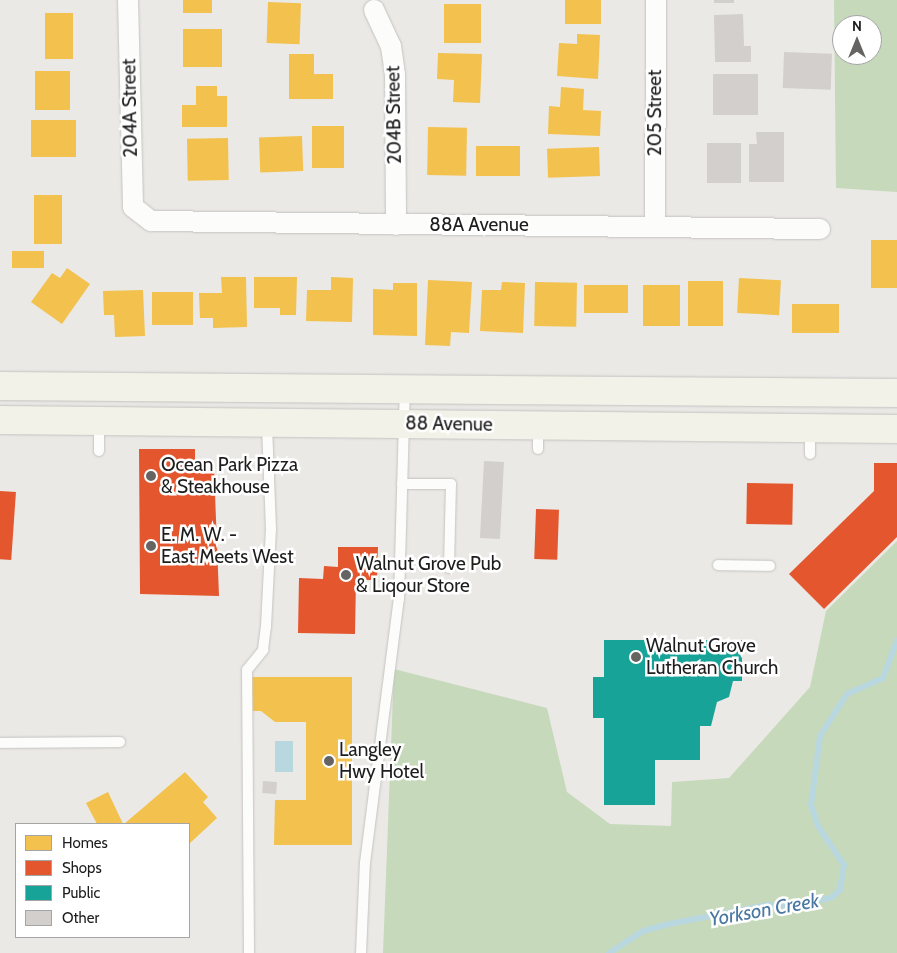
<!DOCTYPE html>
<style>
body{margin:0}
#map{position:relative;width:897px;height:953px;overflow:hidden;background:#ebe9e5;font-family:Cabin,sans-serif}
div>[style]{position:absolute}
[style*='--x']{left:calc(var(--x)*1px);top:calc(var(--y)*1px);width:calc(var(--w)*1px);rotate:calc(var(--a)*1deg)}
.forest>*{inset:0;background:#c6d9bb}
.water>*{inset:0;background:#b9d7de;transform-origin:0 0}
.homes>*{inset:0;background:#f2c14e;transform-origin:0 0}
.shops>*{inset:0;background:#e4572e;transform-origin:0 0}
.public>*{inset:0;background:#17a398}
.stream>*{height:6px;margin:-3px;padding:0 3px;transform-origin:3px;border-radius:3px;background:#b9d7de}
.building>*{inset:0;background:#d2cfcc;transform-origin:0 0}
.roads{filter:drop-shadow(0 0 1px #c4c3c1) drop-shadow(0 0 1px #c4c3c1)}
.lane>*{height:10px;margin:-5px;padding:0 5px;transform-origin:5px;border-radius:5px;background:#fcfcfb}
.street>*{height:20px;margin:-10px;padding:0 10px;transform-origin:10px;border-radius:10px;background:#fcfcfb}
.secondary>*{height:28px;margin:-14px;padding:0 14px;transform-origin:14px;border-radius:14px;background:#f2f2e9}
.dots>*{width:14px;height:14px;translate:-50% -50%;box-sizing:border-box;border:2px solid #fff;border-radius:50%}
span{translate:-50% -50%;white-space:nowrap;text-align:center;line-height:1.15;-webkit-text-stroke:5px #fff;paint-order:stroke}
.street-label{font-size:19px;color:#1d1d1d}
.poi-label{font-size:19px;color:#1d1d1d}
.left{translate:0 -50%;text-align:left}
.water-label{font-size:20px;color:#4977a1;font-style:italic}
.legend{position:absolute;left:15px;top:823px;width:175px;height:115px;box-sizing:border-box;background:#fff;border:1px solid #a5a5a5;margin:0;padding:6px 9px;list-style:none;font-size:15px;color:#1d1d1d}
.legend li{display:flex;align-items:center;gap:10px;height:25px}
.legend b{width:25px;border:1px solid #a5a5a5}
.north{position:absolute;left:832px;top:15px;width:50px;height:50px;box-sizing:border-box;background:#fff;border:1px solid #a5a5a5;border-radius:50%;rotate:0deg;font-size:14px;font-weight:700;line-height:20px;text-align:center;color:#1d1d1d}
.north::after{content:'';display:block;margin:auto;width:18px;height:22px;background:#656463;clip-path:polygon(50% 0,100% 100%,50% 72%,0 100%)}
</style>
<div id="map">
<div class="forest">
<i style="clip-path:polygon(evenodd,834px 0,897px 0,897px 192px,836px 188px,834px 0,842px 25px,872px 25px,872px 55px,842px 55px,842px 25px)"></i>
<i style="clip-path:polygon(897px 541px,897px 953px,383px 953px,394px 669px,547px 708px,567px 792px,610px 824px,671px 826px,672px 782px,729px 778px,810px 687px,826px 611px)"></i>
</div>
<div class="water">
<i style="left:275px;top:741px;width:18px;height:31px"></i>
</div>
<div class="homes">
<i style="left:183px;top:0;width:29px;height:13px"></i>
<i style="left:565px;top:0;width:36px;height:24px"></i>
<i style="left:268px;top:2px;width:33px;height:41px;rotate:2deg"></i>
<i style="left:444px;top:4px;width:37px;height:39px"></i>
<i style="left:45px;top:13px;width:28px;height:46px"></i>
<i style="left:183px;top:29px;width:39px;height:38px"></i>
<i style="clip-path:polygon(577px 34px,600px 35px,598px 79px,557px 76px,559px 43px,577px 44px)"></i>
<i style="clip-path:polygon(438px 53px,482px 54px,480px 103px,453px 102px,454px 80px,437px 79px)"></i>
<i style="clip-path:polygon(289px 54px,314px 54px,314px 74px,333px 74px,333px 99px,289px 99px)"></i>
<i style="left:35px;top:71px;width:35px;height:39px"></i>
<i style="clip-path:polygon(196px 86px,217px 86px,217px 96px,227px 96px,227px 127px,182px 127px,182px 105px,196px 105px)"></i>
<i style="clip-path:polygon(561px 87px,584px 89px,583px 110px,601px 111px,600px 136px,548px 134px,549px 106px,560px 107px)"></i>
<i style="left:31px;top:120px;width:45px;height:37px"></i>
<i style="left:312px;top:126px;width:32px;height:42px"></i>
<i style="left:428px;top:127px;width:39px;height:48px;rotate:1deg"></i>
<i style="left:302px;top:136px;width:35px;height:43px;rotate:88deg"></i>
<i style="left:228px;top:138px;width:42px;height:41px;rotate:89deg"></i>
<i style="left:476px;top:146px;width:44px;height:30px"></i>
<i style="left:599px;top:147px;width:29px;height:52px;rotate:88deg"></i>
<i style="left:34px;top:195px;width:28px;height:49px"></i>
<i style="left:871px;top:240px;width:26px;height:48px"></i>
<i style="left:12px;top:251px;width:32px;height:17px"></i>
<i style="clip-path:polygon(67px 268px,90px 284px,62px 324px,31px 302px,52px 273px,60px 278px)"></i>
<i style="clip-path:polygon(221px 277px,246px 277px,247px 327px,213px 328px,213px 318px,200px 318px,199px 293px,222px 293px)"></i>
<i style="clip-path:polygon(254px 277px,297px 277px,296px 315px,280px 315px,280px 308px,254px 308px)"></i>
<i style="clip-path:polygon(331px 277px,353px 278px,352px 322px,306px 321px,307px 290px,331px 290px)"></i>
<i style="left:739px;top:278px;width:42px;height:35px;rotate:3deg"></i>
<i style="clip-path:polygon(428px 280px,472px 282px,469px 333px,451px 332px,450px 346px,425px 345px)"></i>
<i style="left:688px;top:281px;width:35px;height:45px"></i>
<i style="clip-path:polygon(502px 282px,525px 283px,523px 333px,480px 331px,482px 290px,501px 290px)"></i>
<i style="left:535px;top:282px;width:42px;height:44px;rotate:1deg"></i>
<i style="clip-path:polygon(393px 283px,417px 283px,417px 336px,373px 335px,373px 289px,393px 290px)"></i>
<i style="left:584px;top:285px;width:44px;height:28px"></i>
<i style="left:643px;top:285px;width:37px;height:41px"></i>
<i style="clip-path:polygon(143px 290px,145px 336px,115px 337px,114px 315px,104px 315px,103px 291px)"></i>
<i style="left:152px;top:292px;width:41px;height:33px"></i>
<i style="left:792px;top:304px;width:47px;height:29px"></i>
<i style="clip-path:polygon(252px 677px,352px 677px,352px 845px,274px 845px,275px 800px,306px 800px,306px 722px,275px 722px,261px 711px,252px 711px)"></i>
<i style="clip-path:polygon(185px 772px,208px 797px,203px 802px,217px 818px,189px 844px,189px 824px,124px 824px)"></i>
<i style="clip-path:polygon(108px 792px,123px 824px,97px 824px,86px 803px)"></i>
</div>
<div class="shops">
<i style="clip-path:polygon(139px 449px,195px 449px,195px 468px,214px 468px,219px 596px,140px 594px)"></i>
<i style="clip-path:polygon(874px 463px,897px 463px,897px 537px,824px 609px,789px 574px,874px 491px)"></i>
<i style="left:747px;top:483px;width:46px;height:41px;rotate:1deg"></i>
<i style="left:0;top:491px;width:16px;height:68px;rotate:4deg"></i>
<i style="left:536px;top:509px;width:23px;height:50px;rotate:2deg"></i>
<i style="clip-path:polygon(338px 547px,378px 547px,377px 580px,356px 580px,355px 634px,298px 633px,299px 578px,323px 579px,324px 566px,338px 567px)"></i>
</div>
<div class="public">
<i style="clip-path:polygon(604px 640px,742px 640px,742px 681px,733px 681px,729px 697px,717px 702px,711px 726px,700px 726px,700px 760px,655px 760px,655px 805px,604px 805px,604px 718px,593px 718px,593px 677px,604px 677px)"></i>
</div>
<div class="stream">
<i style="--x:609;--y:953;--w:40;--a:-32.9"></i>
<i style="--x:643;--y:931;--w:27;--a:-15"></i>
<i style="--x:669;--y:924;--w:100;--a:-11"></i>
<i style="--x:767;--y:905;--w:30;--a:0"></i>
<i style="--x:797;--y:905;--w:35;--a:-12"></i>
<i style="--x:831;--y:898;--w:12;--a:-42"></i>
<i style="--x:840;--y:890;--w:25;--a:-81"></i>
<i style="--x:844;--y:865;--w:47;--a:-123.7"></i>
<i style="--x:818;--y:826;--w:22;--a:-108"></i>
<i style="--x:811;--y:805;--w:70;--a:-82.6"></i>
<i style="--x:820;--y:736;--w:50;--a:-57.3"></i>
<i style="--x:847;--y:694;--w:39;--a:-24"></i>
<i style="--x:883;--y:678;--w:40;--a:-69.8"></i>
</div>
<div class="building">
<i style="left:714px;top:0;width:20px;height:3px"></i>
<i style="clip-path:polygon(743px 14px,744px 46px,751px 46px,751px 62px,715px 62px,714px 15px)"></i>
<i style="left:784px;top:52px;width:48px;height:36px;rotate:2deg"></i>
<i style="left:713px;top:74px;width:45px;height:41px"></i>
<i style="clip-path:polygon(756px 132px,784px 132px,784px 182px,749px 182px,749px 144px,757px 144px)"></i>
<i style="left:707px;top:143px;width:34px;height:40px"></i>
<i style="left:484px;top:461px;width:20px;height:77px;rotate:3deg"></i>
<i style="left:263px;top:781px;width:14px;height:12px;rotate:4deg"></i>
</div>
<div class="roads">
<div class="lane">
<i style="--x:538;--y:449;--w:22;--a:-90"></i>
<i style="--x:99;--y:451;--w:29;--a:-90"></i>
<i style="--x:810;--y:454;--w:24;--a:-90"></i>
<i style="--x:402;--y:484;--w:49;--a:0"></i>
<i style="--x:451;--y:484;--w:84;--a:91.4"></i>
<i style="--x:718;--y:565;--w:52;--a:1.1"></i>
<i style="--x:0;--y:743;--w:120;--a:-0.5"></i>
<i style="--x:249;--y:953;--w:283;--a:-90.4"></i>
<i style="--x:247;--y:670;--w:26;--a:-51"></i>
<i style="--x:263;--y:650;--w:23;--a:-83"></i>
<i style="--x:266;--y:627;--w:98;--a:-87.1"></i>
<i style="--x:271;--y:529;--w:106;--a:-92.2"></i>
<i style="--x:361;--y:953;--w:90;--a:-87.5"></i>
<i style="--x:365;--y:863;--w:266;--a:-82.7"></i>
<i style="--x:399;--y:599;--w:210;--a:-88.4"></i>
</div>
<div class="street">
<i style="--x:128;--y:0;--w:207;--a:88.6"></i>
<i style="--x:133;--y:207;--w:23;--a:38"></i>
<i style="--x:151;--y:221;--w:669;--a:0.69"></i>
<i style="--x:374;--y:10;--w:40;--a:65"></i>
<i style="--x:391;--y:46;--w:29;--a:82"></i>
<i style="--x:395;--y:75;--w:150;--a:89.6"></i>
<i style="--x:655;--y:227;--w:227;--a:-89.7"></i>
</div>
<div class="secondary">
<i style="--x:0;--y:386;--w:897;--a:0.45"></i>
<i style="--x:0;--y:420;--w:897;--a:0.57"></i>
</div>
</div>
<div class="dots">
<i style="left:151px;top:476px;background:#656463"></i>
<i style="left:151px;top:546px;background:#656463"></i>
<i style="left:346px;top:575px;background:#656463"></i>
<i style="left:636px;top:657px;background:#656463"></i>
<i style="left:329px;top:761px;background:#656463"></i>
</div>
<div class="street-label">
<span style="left:130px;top:108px;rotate:-91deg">204A Street</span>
<span style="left:655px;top:113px;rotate:-90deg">205 Street</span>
<span style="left:394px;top:115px;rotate:-91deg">204B Street</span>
<span style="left:479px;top:225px">88A Avenue</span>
<span style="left:449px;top:424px;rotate:1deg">88 Avenue</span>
</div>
<div class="poi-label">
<span class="left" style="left:161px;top:476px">Ocean Park Pizza<br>&amp; Steakhouse</span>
<span class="left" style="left:161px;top:546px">E. M. W. -<br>East Meets West</span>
<span class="left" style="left:356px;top:575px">Walnut Grove Pub<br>&amp; Liqour Store</span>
<span class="left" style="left:646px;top:657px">Walnut Grove<br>Lutheran Church</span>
<span class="left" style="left:339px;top:761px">Langley<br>Hwy Hotel</span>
</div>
<div class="water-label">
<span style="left:764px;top:910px;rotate:-10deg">Yorkson Creek</span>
</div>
<ul class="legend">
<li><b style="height:14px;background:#f2c14e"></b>Homes</li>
<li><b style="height:14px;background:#e4572e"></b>Shops</li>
<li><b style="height:14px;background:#17a398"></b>Public</li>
<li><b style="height:14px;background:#d2cfcc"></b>Other</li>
</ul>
<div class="north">N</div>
</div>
